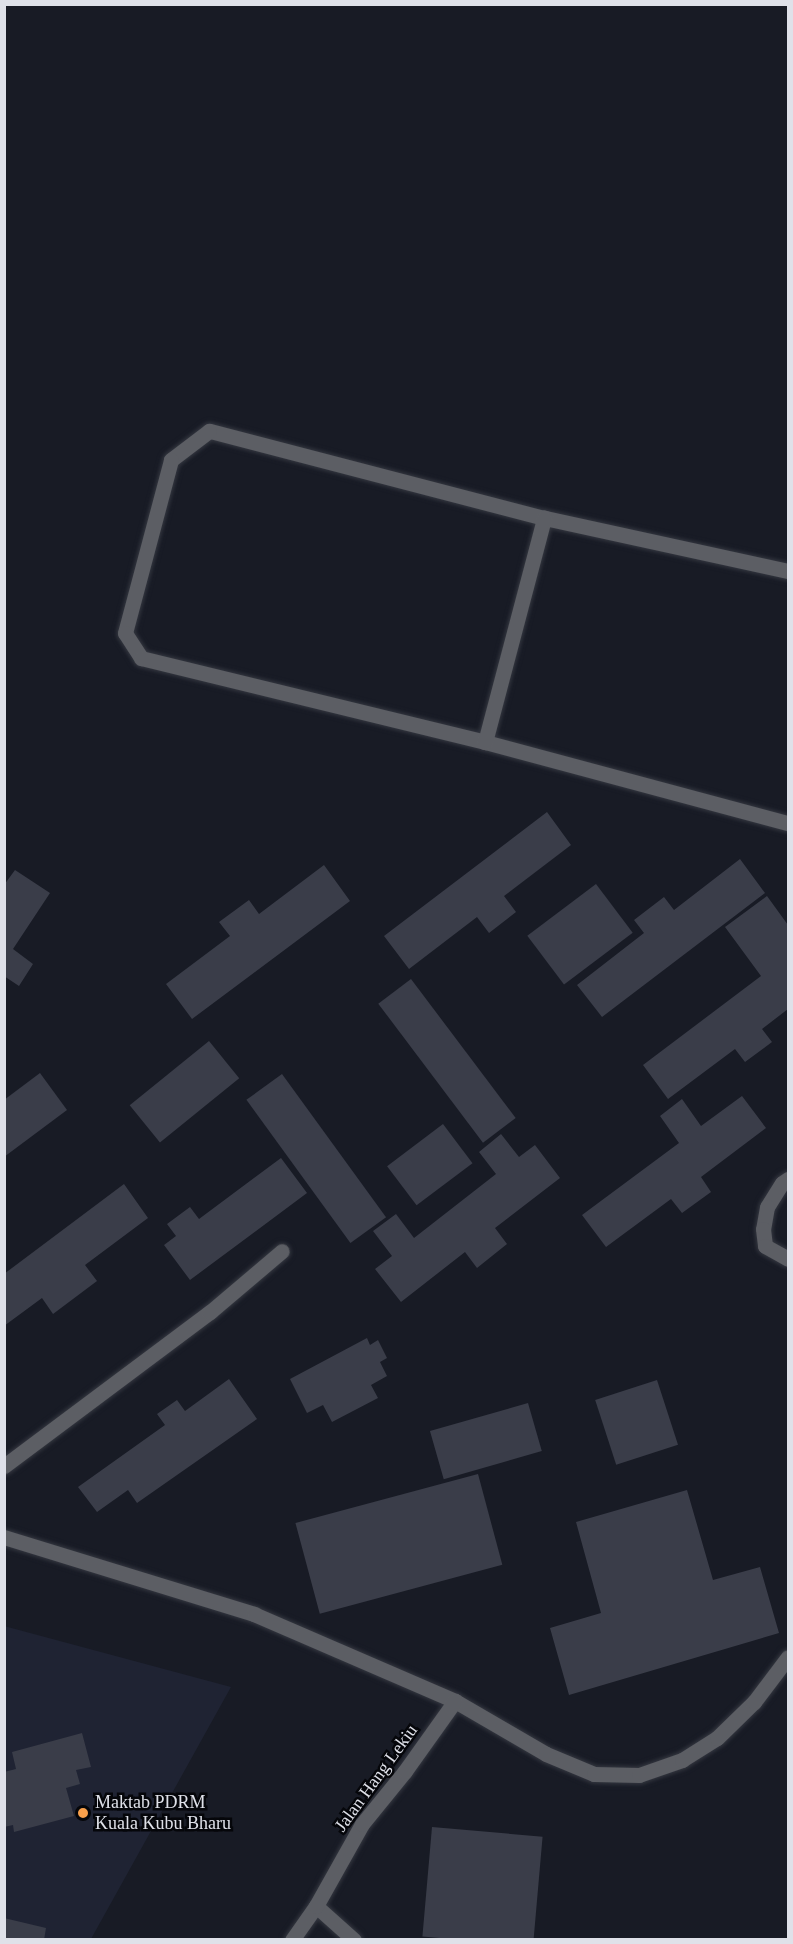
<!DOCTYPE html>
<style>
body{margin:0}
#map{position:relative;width:793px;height:1944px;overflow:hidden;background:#181b25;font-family:Georgia,serif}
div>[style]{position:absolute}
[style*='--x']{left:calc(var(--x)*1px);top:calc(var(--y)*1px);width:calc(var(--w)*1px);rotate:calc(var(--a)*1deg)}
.built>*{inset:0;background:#1f2333}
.building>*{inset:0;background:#3a3d49;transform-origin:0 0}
.roads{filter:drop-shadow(0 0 2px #343740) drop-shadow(0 0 2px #343740)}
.minor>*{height:15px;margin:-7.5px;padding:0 7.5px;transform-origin:7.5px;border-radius:7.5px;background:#5c5e64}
.dots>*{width:16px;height:16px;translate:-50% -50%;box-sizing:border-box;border:3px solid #05060a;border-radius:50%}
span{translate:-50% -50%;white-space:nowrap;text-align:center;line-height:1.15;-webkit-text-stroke:5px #05060a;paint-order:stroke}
.street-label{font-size:18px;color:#dfe1e9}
.poi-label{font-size:18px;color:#dfe1e9}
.left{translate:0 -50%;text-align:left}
.frame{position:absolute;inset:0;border:6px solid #dfe1e9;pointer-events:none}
</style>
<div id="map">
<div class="built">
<i style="clip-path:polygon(4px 1626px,231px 1687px,91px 1939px,5px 1939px)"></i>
</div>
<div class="building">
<i style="clip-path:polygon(547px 812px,571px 845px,504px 896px,516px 912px,489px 933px,477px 917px,409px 969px,384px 936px)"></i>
<i style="clip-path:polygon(740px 859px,765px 893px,602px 1017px,577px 985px,644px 933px,634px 920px,664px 897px,674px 910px)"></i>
<i style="clip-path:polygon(324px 865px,350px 901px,192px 1019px,166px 984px,230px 936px,219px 922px,249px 900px,259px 914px)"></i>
<i style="clip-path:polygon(15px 870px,50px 893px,13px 949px,33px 964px,19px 986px,4px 976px,4px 885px)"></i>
<i style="left:596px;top:884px;width:61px;height:86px;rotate:53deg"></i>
<i style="clip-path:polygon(767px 896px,788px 925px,788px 1009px,762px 1029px,772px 1042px,745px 1062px,735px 1049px,668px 1099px,643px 1065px,761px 976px,725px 927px)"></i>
<i style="left:411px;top:979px;width:174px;height:41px;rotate:53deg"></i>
<i style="left:209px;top:1041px;width:48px;height:102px;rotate:51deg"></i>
<i style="clip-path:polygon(40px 1073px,67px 1110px,4px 1157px,4px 1100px)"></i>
<i style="left:282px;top:1074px;width:177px;height:44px;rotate:54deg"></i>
<i style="clip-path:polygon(742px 1096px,766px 1128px,701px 1177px,711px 1192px,682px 1213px,671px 1199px,606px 1247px,582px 1215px,679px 1143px,660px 1116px,682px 1099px,701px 1126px)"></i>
<i style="left:443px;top:1124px;width:49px;height:70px;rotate:53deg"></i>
<i style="clip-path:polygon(501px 1134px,519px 1157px,535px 1145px,560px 1178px,495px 1228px,507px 1244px,477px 1268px,465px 1252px,401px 1302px,375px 1269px,392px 1256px,373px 1231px,396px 1214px,414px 1238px,496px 1174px,479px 1152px)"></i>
<i style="clip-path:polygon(281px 1158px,307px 1193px,190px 1280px,164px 1245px,176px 1236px,167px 1224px,190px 1207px,199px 1219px)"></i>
<i style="clip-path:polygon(124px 1184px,148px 1218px,85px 1265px,97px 1281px,53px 1314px,42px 1298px,4px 1326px,4px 1274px)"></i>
<i style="clip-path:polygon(367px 1338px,370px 1345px,378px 1340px,387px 1358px,380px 1362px,387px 1376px,371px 1385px,378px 1398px,332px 1422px,323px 1405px,307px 1413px,290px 1379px)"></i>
<i style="clip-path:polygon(229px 1379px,257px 1419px,137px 1503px,128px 1490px,97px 1512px,78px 1487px,165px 1425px,157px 1414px,177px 1400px,185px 1411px)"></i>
<i style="left:657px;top:1380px;width:68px;height:65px;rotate:72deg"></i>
<i style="left:528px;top:1403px;width:50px;height:102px;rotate:74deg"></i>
<i style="left:478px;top:1474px;width:94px;height:189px;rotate:75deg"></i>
<i style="clip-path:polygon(687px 1490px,713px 1580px,760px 1567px,779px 1633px,569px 1695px,550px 1628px,601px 1613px,576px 1522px)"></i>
<i style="clip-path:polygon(82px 1733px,91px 1767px,76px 1770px,80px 1784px,66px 1788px,74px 1816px,14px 1832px,13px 1825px,4px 1827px,4px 1772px,16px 1769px,12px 1752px)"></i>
<i style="left:432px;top:1827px;width:111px;height:110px;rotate:5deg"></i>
<i style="clip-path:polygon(4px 1918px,46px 1928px,44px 1940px,4px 1940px)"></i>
</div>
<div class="roads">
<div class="minor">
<i style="--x:788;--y:571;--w:250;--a:-167.7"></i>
<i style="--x:544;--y:518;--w:346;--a:-165.4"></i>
<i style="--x:209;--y:431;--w:48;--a:142.7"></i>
<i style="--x:171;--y:460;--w:179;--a:104.9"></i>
<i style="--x:125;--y:633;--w:30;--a:57"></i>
<i style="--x:141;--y:658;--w:354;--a:13.7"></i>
<i style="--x:485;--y:742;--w:314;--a:15"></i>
<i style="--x:485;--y:742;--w:232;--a:-75.2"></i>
<i style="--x:788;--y:1179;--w:7;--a:146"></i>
<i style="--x:782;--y:1183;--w:28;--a:122"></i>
<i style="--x:767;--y:1207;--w:22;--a:100"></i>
<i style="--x:763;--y:1229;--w:17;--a:83"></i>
<i style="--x:765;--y:1246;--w:26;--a:29"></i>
<i style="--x:4;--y:1466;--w:257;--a:-36.8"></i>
<i style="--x:210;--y:1312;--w:94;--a:-40.3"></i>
<i style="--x:4;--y:1537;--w:262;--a:17.1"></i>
<i style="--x:254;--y:1614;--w:219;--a:23.4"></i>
<i style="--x:455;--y:1701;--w:105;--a:30.2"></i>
<i style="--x:546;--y:1754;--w:52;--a:22.6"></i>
<i style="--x:594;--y:1774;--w:45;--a:1.3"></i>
<i style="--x:639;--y:1775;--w:46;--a:-19.2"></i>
<i style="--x:682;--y:1760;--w:41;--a:-32.2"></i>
<i style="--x:717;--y:1738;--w:52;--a:-44.2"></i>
<i style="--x:754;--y:1702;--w:56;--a:-52.9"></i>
<i style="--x:316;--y:1906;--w:51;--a:41.8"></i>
<i style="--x:292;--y:1940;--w:42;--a:-54.8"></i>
<i style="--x:316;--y:1906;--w:94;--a:-60.7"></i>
<i style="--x:362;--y:1824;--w:68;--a:-50.9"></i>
<i style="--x:405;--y:1771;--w:86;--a:-54.5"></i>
</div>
</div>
<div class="dots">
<i style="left:83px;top:1813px;background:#f9a04c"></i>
</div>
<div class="street-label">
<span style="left:376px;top:1778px;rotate:-54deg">Jalan Hang Lekiu</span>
</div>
<div class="poi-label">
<span class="left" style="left:95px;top:1813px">Maktab PDRM<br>Kuala Kubu Bharu</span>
</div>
<div class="frame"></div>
</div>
